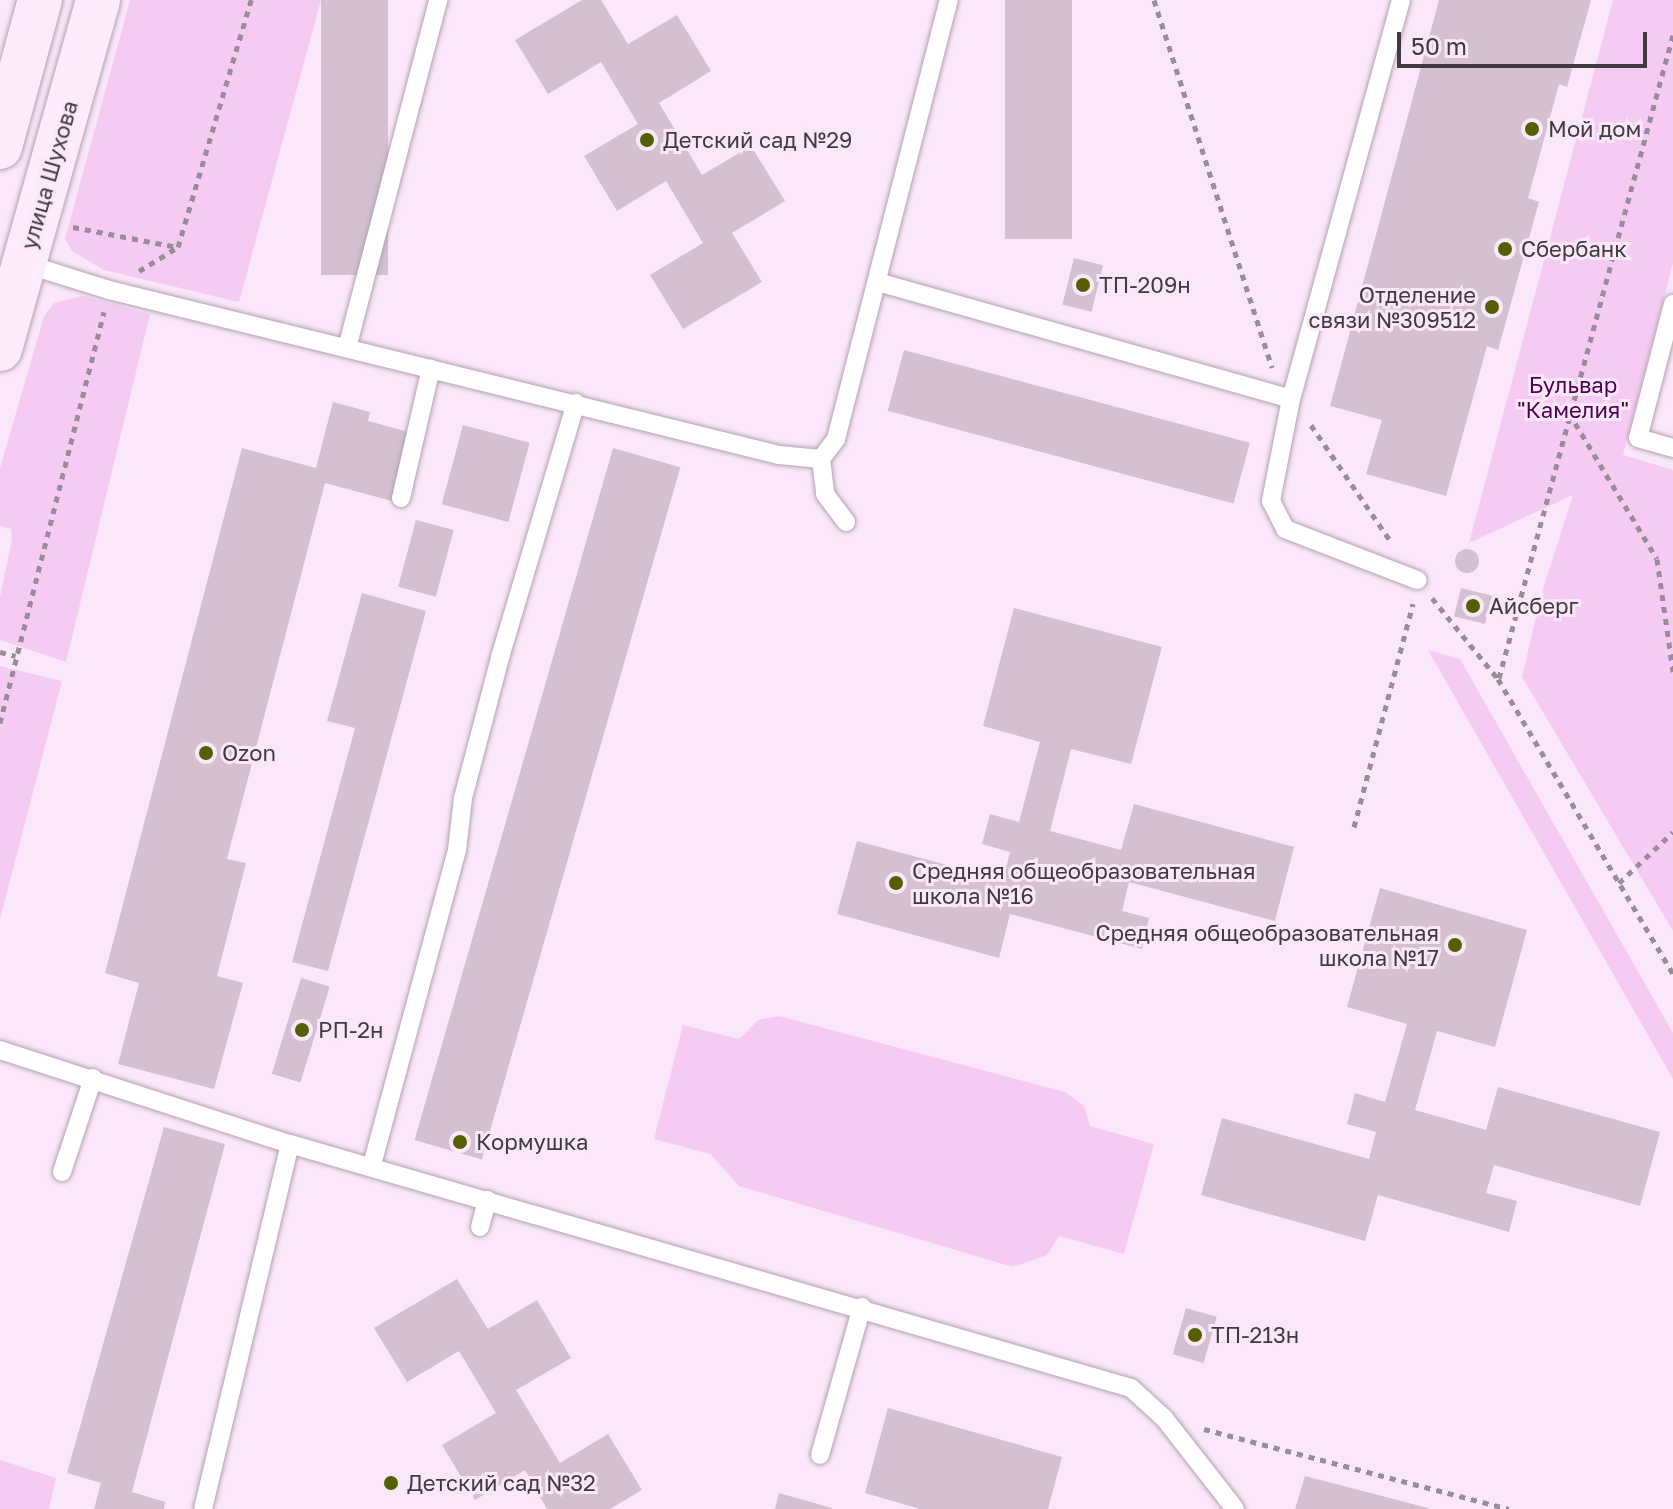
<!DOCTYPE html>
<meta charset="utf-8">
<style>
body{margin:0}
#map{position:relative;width:1673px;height:1509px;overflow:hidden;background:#fae7f9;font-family:"Golos Text",sans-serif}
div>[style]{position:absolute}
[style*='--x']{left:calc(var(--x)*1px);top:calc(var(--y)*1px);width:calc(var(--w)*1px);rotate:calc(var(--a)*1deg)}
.green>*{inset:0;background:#f6cbf3}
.building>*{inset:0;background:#d3c1d2;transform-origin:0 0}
.round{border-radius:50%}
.path>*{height:5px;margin-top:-2.5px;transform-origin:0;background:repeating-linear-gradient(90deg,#998d99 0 6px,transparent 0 12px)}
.roads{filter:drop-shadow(0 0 2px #b4a2b3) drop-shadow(0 0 2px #b4a2b3)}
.service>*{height:18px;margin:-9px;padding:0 9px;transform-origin:9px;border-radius:9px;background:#fff}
.secondary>*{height:44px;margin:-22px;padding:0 22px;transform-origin:22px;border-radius:22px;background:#feecfd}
.dots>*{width:22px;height:22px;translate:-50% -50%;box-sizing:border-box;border:4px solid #fae7f9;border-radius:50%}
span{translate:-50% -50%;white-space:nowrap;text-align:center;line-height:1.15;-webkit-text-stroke:6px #fae7f9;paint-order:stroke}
.poi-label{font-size:22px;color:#413a41}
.left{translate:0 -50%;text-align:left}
.right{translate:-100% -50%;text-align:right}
.street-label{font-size:22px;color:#413a41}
.park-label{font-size:22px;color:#500051}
.scale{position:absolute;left:1397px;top:32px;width:250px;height:36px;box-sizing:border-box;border:4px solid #413a41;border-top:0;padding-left:10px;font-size:24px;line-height:28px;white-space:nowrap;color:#413a41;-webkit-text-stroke:6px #fae7f9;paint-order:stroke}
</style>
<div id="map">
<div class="green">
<i style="clip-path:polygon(130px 0,321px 0,239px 302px,104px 270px,72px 251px,65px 239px)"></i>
<i style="clip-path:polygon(1613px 0,1673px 0,1673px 263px,1623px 455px,1673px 470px,1673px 931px,1522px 677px,1541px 595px,1573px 495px,1469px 543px)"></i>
<i style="clip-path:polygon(83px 296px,150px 314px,66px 662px,0 640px,0 597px,12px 539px,11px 529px,0 526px,0 468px,44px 316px,54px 303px)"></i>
<i style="clip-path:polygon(1428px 650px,1460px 659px,1673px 1033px,1673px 1079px)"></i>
<i style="clip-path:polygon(0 666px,62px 681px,0 919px)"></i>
<i style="clip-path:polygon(779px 1016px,1065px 1092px,1084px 1106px,1090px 1126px,1154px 1144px,1124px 1254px,1059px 1236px,1047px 1255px,1013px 1267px,739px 1186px,710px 1154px,654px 1139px,683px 1025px,739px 1039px,758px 1020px)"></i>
<i style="clip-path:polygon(0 1460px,56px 1478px,49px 1509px,0 1509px)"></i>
</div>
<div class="building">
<i style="left:321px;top:0;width:67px;height:275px"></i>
<i style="clip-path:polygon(582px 0,601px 0,628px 44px,677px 15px,711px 71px,659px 103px,702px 175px,751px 146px,785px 201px,732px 233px,762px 282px,683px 329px,650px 275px,703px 243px,666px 181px,617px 211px,584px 156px,638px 124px,601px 62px,548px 94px,515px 40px)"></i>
<i style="left:1005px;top:0;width:67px;height:239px"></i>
<i style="clip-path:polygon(1439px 0,1591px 0,1567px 87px,1559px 84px,1528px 198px,1539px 202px,1498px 350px,1487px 346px,1446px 496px,1366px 474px,1382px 420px,1330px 406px)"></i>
<i style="left:1074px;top:258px;width:30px;height:48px;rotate:14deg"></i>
<i style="left:904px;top:350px;width:358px;height:63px;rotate:15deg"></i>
<i style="clip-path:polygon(333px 402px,370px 412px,368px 421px,409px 432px,392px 501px,325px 483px,227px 859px,246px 863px,217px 976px,243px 983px,214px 1089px,118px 1064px,139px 983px,105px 973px,242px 448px,316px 468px)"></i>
<i style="left:463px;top:425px;width:69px;height:82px;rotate:15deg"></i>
<i style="left:613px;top:448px;width:70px;height:720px;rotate:16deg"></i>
<i style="left:416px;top:520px;width:39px;height:69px;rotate:15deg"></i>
<i class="round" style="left:1455px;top:549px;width:24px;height:24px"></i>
<i style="left:1461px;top:588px;width:32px;height:29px;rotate:14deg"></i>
<i style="clip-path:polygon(362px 593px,426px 611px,328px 971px,292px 962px,355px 728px,327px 721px)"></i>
<i style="clip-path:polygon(1014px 608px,1162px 647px,1131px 764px,1071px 749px,1050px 831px,1121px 850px,1134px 804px,1294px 847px,1275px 921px,1129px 882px,1122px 911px,1149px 918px,1142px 949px,1010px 914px,999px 958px,837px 914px,857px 841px,1003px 880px,1010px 852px,982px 844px,990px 814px,1019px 822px,1040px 742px,983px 726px)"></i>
<i style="clip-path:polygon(1380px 888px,1527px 930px,1495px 1047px,1437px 1031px,1415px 1110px,1486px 1130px,1498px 1087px,1660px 1132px,1640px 1206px,1494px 1165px,1486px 1193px,1517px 1201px,1509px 1232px,1378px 1195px,1365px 1241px,1201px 1195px,1222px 1118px,1369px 1159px,1376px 1132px,1347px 1124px,1355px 1093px,1385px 1102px,1407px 1024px,1347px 1007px)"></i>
<i style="left:301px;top:978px;width:30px;height:100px;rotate:17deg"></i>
<i style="clip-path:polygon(164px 1127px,225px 1144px,132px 1492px,165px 1502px,164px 1509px,94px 1509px,101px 1483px,67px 1473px)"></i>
<i style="clip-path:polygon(457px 1279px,488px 1329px,537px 1300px,571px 1358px,516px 1390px,560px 1463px,608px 1434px,642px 1490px,610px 1509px,547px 1509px,525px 1470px,475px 1500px,442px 1445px,496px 1413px,459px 1351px,407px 1382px,374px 1328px)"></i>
<i style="left:1186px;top:1308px;width:32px;height:48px;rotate:16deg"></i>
<i style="clip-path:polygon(888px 1408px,1062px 1457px,1048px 1509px,920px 1509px,865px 1493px)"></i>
<i style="clip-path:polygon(1305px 1476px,1428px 1508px,1428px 1509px,1295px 1509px)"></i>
<i style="clip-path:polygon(779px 1493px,832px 1508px,832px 1509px,775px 1509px)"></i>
</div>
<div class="path">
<i style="--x:1154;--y:0;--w:386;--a:72.2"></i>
<i style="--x:73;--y:227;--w:106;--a:10.9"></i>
<i style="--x:139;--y:271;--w:46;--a:-31.6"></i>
<i style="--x:178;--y:247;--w:258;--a:-73.5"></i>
<i style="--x:1569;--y:413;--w:170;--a:58.9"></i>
<i style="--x:1657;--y:559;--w:114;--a:81.9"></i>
<i style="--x:1311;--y:425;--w:142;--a:55.6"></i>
<i style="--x:1432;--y:598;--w:104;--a:50.8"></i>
<i style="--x:1498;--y:679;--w:343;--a:59.3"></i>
<i style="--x:0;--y:652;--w:16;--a:14"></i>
<i style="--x:1499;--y:678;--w:666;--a:-74.86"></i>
<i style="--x:0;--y:723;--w:424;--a:-75.8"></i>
<i style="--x:1354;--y:827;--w:231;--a:-75.2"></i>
<i style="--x:1619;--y:883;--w:74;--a:-43.4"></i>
<i style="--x:1204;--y:1429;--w:315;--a:14.7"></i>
</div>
<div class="roads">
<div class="service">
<i style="--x:1401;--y:0;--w:414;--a:105.4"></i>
<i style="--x:1291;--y:399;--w:104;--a:101.1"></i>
<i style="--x:1271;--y:501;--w:31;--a:63"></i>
<i style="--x:1285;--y:529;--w:142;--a:21.1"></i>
<i style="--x:23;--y:263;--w:90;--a:17.4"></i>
<i style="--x:109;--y:290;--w:690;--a:13.83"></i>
<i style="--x:779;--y:455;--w:42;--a:5.4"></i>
<i style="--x:821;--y:459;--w:25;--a:-53"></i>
<i style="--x:836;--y:439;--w:453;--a:-75.6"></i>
<i style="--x:878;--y:282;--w:429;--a:15.8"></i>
<i style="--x:1673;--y:304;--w:138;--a:104.6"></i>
<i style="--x:1638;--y:438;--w:36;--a:16"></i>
<i style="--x:347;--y:348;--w:360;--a:-75.3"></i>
<i style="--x:821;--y:459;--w:35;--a:83"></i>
<i style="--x:825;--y:494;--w:35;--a:53"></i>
<i style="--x:401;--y:498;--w:133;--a:-77"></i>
<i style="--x:0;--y:1050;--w:305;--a:18"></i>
<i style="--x:290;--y:1144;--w:876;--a:16.18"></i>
<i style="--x:1131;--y:1388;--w:45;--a:42.3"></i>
<i style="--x:1164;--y:1418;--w:115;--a:52"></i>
<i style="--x:372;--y:1165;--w:326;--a:-74.9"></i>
<i style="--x:457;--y:850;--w:52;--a:-83.4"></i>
<i style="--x:463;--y:798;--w:149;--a:-75.2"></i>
<i style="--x:501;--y:654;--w:262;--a:-73.4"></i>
<i style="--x:62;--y:1172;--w:99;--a:-71.7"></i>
<i style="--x:480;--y:1227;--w:28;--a:-75"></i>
<i style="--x:820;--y:1455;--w:154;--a:-74.2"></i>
<i style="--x:203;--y:1509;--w:375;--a:-76.6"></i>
</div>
<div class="secondary">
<i style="--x:0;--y:147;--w:152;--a:-74.8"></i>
<i style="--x:0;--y:349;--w:362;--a:-74.3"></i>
</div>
</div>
<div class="dots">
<i style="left:1532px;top:129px;background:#535f00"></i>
<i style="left:647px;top:140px;background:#535f00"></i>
<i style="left:1505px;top:249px;background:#535f00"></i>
<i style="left:1083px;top:285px;background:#535f00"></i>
<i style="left:1492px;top:307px;background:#535f00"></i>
<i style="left:1473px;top:606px;background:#535f00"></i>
<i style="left:206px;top:753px;background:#535f00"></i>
<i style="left:896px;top:883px;background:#535f00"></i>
<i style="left:1455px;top:945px;background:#535f00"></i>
<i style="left:302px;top:1030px;background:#535f00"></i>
<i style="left:460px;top:1142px;background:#535f00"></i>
<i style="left:1195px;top:1335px;background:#535f00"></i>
<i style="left:391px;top:1483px;background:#535f00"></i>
</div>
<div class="poi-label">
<span class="left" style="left:1548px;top:129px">Мой дом</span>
<span class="left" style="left:663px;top:140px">Детский сад №29</span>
<span class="left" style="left:1521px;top:249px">Сбербанк</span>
<span class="left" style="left:1099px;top:285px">ТП-209н</span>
<span class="right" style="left:1476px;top:307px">Отделение<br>связи №309512</span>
<span class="left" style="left:1489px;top:606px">Айсберг</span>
<span class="left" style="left:222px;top:753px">Ozon</span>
<span class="left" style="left:912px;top:883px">Средняя общеобразовательная<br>школа №16</span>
<span class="right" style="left:1439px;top:945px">Средняя общеобразовательная<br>школа №17</span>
<span class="left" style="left:318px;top:1030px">РП-2н</span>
<span class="left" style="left:476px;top:1142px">Кормушка</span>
<span class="left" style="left:1211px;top:1335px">ТП-213н</span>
<span class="left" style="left:407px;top:1483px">Детский сад №32</span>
</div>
<div class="street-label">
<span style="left:49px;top:175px;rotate:-74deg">улица Шухова</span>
</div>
<div class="park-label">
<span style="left:1573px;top:397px">Бульвар<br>"Камелия"</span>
</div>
<div class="scale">50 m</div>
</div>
